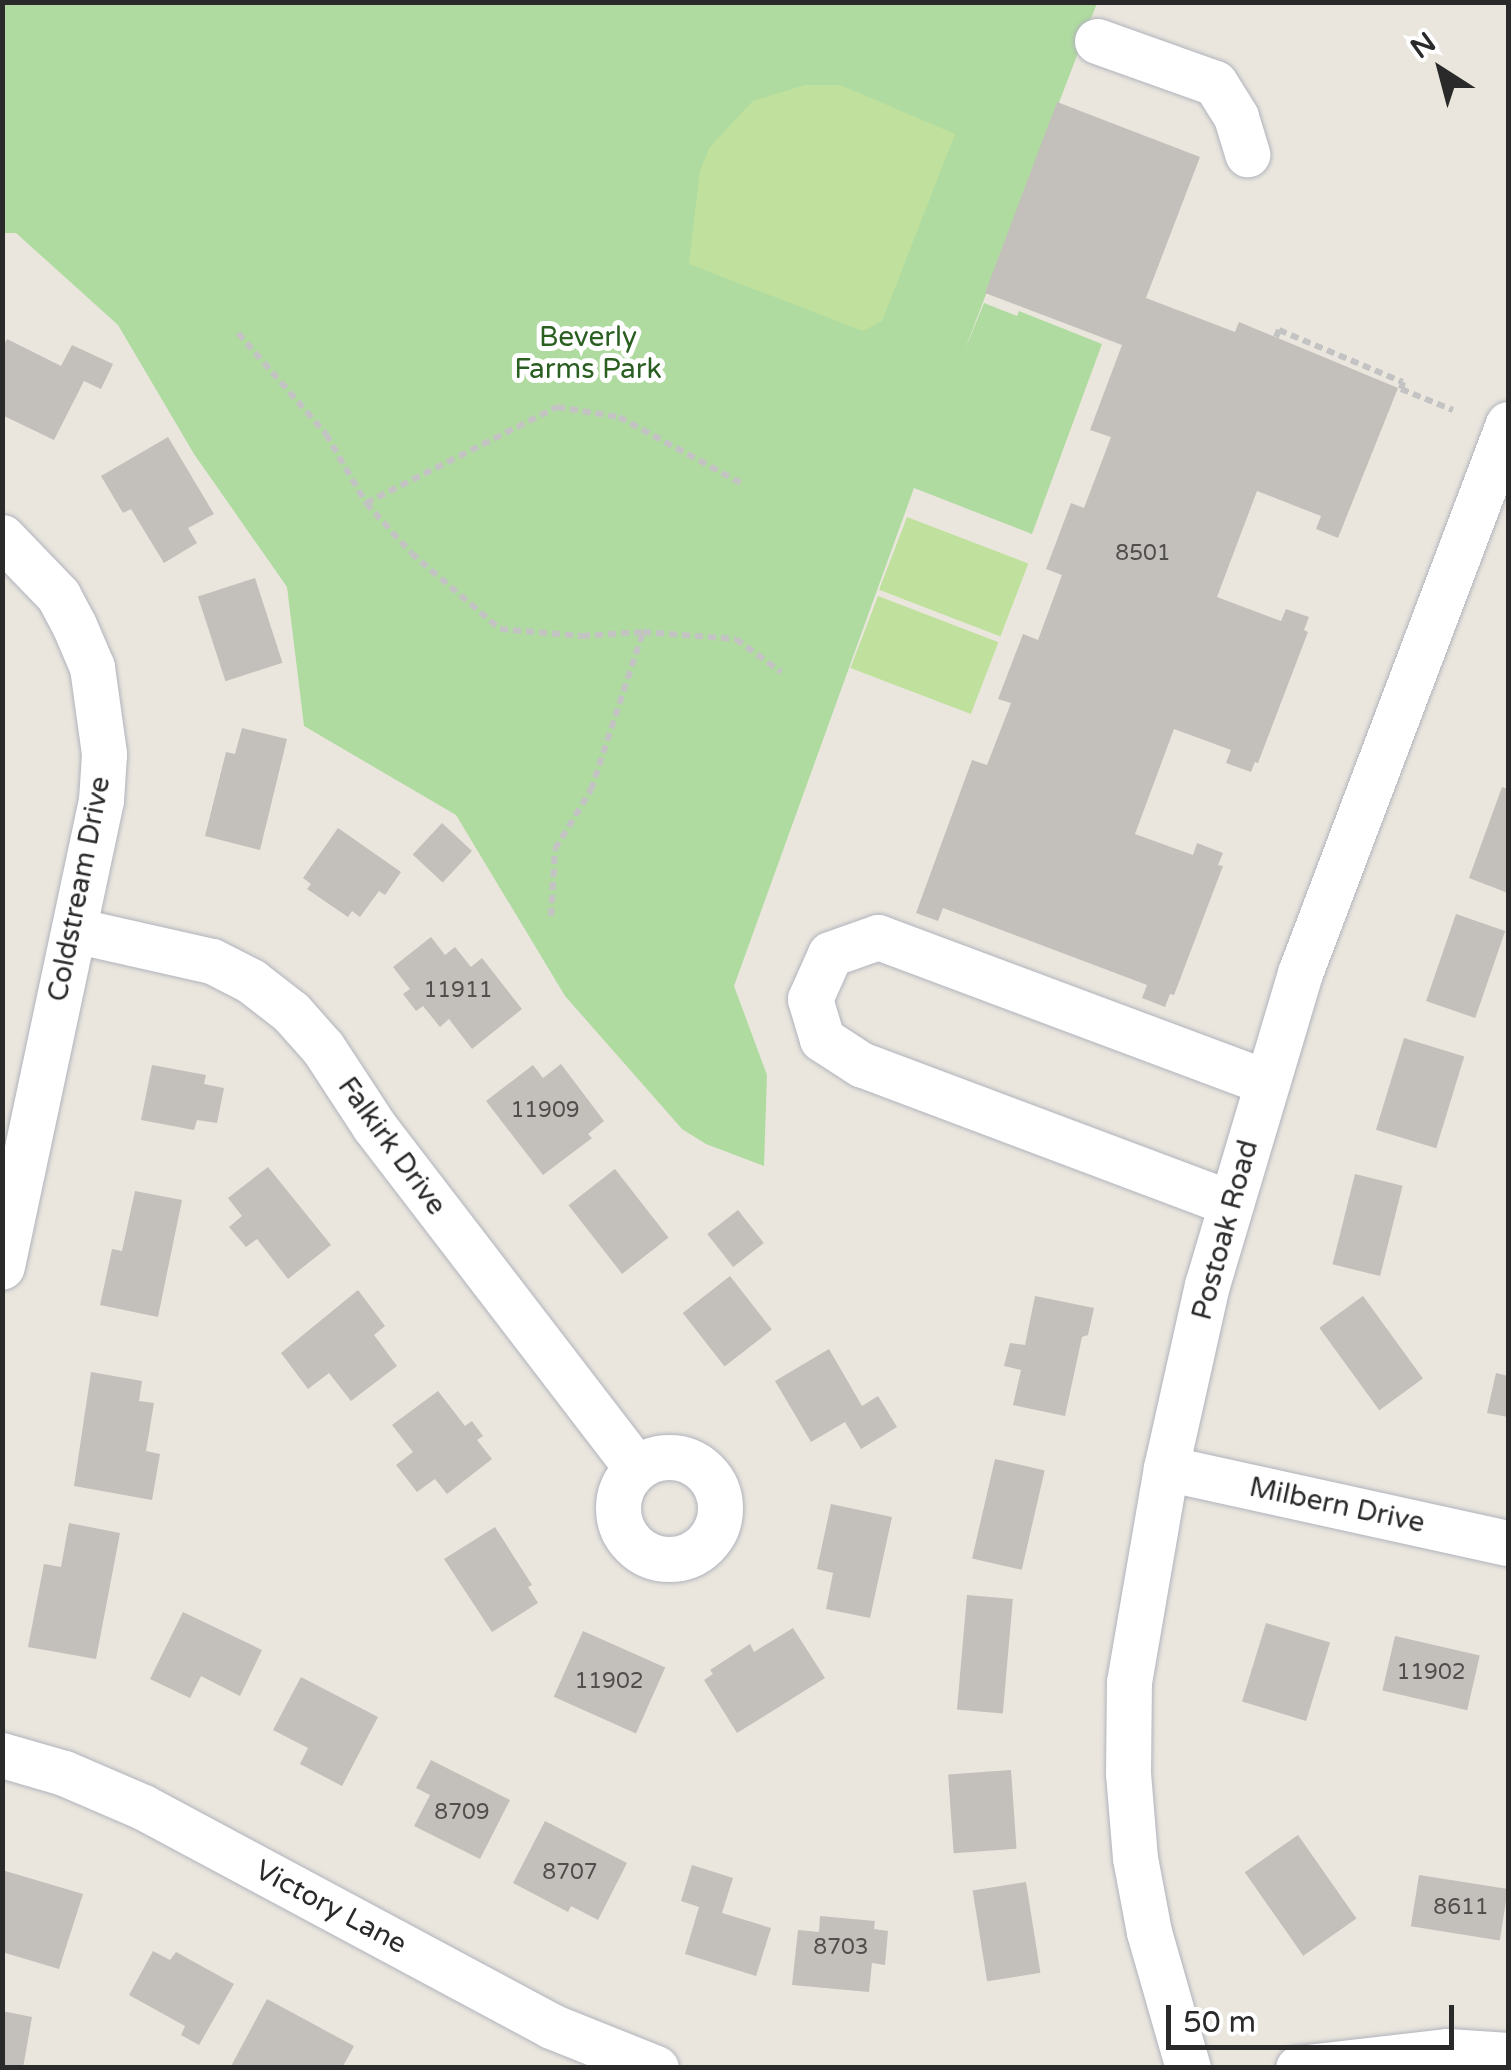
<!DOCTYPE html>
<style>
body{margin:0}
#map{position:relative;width:1511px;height:2070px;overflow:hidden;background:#eae6de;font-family:"Varela Round",sans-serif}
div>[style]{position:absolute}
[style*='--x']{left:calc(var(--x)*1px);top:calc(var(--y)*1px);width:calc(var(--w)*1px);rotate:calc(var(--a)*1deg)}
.green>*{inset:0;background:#b0dba0}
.pitch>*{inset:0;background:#c0e19d;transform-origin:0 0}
.building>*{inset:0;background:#c3bfba;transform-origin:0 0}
.path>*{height:6px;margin-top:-3px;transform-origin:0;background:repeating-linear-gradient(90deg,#c3c3c3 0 8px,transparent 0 13px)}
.roads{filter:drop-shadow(0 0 2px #b1b3bc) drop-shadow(0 0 2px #b1b3bc)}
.minor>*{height:45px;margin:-22.5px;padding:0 22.5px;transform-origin:22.5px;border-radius:22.5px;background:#fff}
.minor>.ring{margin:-22.5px;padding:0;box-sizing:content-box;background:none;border:45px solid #fff;border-radius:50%}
span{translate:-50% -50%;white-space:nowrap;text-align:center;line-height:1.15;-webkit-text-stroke:10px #fff;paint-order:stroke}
.number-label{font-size:22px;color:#504f4e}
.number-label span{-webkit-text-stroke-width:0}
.park-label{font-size:28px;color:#2b5f22}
.street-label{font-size:28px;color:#2a2a2a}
.frame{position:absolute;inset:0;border:5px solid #2a2a2a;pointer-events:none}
.north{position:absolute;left:1391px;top:20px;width:100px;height:100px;-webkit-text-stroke:8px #fff;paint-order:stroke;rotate:324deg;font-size:28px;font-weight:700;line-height:40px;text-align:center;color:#2a2a2a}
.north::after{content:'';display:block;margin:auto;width:35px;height:45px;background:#2a2a2a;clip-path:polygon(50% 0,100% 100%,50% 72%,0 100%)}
.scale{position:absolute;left:1166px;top:2005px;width:288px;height:45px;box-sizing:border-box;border:5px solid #2a2a2a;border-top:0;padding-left:12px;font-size:30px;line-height:35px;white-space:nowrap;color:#2a2a2a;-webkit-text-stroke:8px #fff;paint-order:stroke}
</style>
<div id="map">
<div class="green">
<i style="clip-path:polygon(2px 3px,1097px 3px,964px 352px,984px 303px,1017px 316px,1019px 311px,1102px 344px,1032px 534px,914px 488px,734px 986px,767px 1075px,764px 1166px,706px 1144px,682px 1129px,565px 996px,456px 815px,304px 726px,287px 587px,194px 454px,118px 325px,16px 233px,3px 233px)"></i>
</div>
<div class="pitch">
<i style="clip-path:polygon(805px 85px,840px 85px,955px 134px,882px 321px,863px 331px,689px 264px,700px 170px,710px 147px,753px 101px)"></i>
<i style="left:907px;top:517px;width:130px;height:78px;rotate:21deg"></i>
<i style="left:878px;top:596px;width:129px;height:77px;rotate:21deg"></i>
</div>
<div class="building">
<i style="clip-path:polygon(1057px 102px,1200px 157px,1146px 298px,1235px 332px,1239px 322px,1398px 388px,1338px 538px,1316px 529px,1321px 516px,1257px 491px,1217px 597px,1281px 621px,1286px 609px,1309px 617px,1304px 630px,1308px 632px,1258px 763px,1255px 762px,1251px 772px,1226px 763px,1231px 750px,1174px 729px,1135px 834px,1193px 855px,1197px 843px,1223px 853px,1218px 865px,1223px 866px,1174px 995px,1170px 994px,1165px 1007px,1142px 998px,1147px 985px,943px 908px,938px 921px,916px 913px,972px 760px,987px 765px,1011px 703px,998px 699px,1023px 634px,1038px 640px,1062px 575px,1046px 569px,1071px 503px,1084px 508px,1111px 437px,1090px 430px,1122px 345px,985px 293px)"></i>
<i style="clip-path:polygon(7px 339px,61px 366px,72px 345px,113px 364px,101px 389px,84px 381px,54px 440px,2px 415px,2px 348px)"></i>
<i style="clip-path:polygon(168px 437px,214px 514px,188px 528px,197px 543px,164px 563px,131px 509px,123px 513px,101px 476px)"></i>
<i style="left:255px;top:578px;width:89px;height:60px;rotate:72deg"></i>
<i style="clip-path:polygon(242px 728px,287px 739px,260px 850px,205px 836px,226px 752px,235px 754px)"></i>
<i style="clip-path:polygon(1502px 787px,1508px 789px,1508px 893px,1469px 878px)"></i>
<i style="left:442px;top:823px;width:41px;height:43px;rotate:43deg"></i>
<i style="clip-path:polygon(338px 828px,401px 872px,385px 895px,379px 891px,360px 917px,352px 911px,348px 917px,307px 889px,311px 884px,303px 878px)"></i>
<i style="left:1456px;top:914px;width:52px;height:92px;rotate:19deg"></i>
<i style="clip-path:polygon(431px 937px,445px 955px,455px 947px,471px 967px,482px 958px,522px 1009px,472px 1049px,449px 1019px,440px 1027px,423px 1006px,416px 1011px,403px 994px,410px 989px,393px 967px)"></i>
<i style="left:1404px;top:1038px;width:63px;height:96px;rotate:17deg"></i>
<i style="clip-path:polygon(561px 1064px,604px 1121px,588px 1134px,592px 1138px,543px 1175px,486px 1101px,533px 1065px,543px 1078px)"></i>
<i style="clip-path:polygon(152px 1065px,206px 1075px,204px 1084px,224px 1088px,217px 1123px,197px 1120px,194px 1130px,141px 1120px)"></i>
<i style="clip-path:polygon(268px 1167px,331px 1245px,288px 1279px,257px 1239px,246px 1247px,229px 1227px,242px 1216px,228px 1198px)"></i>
<i style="left:615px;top:1169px;width:87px;height:59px;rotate:52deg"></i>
<i style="left:1355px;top:1174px;width:49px;height:93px;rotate:14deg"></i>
<i style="clip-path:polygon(135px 1191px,182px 1200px,158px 1317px,100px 1305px,112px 1249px,122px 1251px)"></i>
<i style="left:738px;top:1210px;width:42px;height:39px;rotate:52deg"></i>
<i style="left:730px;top:1276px;width:68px;height:60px;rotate:52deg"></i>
<i style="clip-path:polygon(358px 1290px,385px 1326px,374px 1335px,397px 1366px,351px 1401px,329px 1373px,308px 1389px,281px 1353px)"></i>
<i style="clip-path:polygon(1035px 1296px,1094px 1308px,1088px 1335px,1082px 1337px,1065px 1416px,1013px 1405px,1021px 1370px,1004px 1366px,1010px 1343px,1025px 1345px)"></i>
<i style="left:1363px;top:1296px;width:102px;height:54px;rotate:54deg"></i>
<i style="clip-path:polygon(829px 1349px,862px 1406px,878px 1396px,897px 1427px,861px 1449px,845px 1422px,811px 1442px,775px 1381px)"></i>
<i style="clip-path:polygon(91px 1372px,142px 1381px,139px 1401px,154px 1403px,146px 1451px,160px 1454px,152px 1500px,74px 1486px)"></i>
<i style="clip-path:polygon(1496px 1373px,1508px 1376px,1508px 1417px,1487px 1413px)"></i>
<i style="clip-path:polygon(438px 1391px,465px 1426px,472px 1421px,483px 1436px,477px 1440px,492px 1459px,447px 1494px,435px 1479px,417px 1492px,396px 1465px,413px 1452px,392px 1425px)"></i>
<i style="left:995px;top:1459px;width:51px;height:102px;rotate:13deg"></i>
<i style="clip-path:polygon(831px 1504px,892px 1517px,870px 1618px,826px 1609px,833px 1573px,817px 1569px)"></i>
<i style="clip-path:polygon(69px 1523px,120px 1533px,96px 1659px,28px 1647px,44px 1564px,61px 1567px)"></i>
<i style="clip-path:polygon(495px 1527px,532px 1585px,528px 1587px,538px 1603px,492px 1632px,444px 1559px)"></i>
<i style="left:967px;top:1595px;width:46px;height:115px;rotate:5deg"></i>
<i style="clip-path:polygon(183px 1612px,262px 1650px,240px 1696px,201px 1676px,190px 1698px,150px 1679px)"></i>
<i style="left:1266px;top:1623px;width:67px;height:82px;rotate:17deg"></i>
<i style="clip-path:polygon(793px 1628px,825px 1678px,737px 1733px,704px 1680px,713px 1674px,710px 1670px,750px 1644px,754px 1652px)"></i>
<i style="left:583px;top:1631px;width:90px;height:72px;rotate:24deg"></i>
<i style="left:1395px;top:1636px;width:87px;height:56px;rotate:13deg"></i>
<i style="clip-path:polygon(301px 1677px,378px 1717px,342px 1786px,300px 1764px,308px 1748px,273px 1730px)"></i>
<i style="clip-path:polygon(431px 1760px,510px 1800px,480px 1859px,414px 1826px,430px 1795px,416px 1788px)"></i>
<i style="left:1011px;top:1770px;width:79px;height:63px;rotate:86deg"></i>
<i style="clip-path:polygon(545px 1821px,627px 1863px,598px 1920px,571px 1906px,568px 1912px,513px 1883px)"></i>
<i style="left:1298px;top:1835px;width:102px;height:65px;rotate:55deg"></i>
<i style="clip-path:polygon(692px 1865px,733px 1878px,722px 1913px,771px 1928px,756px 1976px,685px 1954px,699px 1907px,681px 1901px)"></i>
<i style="clip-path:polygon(2px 1870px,83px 1894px,59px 1969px,2px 1952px)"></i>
<i style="left:1419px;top:1875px;width:90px;height:52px;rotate:9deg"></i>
<i style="left:1026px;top:1882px;width:92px;height:54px;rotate:81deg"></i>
<i style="clip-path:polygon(820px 1916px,875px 1921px,874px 1929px,888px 1931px,885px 1965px,872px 1963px,869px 1992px,792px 1985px,798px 1930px,819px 1932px)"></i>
<i style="clip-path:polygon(153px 1951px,170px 1960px,176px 1952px,234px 1984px,199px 2045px,181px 2035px,185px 2026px,129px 1995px)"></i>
<i style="clip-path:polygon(267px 1999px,354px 2046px,342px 2068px,230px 2068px)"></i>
<i style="clip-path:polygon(2px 2011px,32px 2017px,23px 2068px,2px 2068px)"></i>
</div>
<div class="path">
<i style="--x:238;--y:333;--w:134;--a:48.9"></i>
<i style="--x:326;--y:434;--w:80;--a:59.9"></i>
<i style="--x:366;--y:503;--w:67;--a:48"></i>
<i style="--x:411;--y:553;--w:117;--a:40.5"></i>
<i style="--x:500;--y:629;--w:82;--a:4.9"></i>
<i style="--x:582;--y:636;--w:61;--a:-3.8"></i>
<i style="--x:643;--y:632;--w:93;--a:4.3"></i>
<i style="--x:736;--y:639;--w:56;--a:36.3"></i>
<i style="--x:1276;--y:337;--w:8;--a:-67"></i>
<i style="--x:1279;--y:330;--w:134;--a:22.8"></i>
<i style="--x:1403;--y:382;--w:7;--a:106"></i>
<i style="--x:1401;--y:389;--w:56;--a:22"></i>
<i style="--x:366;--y:503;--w:214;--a:-26.7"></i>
<i style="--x:557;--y:407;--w:63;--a:9.2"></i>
<i style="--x:619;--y:417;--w:143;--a:28.4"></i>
<i style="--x:551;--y:916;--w:67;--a:-86.6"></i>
<i style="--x:555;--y:849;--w:69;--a:-58.6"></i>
<i style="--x:591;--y:790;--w:166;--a:-71.8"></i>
</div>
<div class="roads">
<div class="minor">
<i style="--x:1097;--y:41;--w:125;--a:19.6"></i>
<i style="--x:1215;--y:83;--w:40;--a:58"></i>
<i style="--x:1236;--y:117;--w:39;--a:73"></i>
<i style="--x:2;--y:537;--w:81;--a:46"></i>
<i style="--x:58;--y:595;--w:34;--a:62"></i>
<i style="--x:74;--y:625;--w:46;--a:66.8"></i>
<i style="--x:92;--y:667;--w:88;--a:82.1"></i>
<i style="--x:104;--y:754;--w:46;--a:93.7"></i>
<i style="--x:101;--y:800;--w:477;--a:102"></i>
<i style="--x:74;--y:930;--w:141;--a:12.7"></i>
<i style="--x:212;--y:961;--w:44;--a:27.1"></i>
<i style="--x:251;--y:981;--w:51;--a:37.8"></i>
<i style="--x:291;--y:1012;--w:48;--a:48.4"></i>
<i style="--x:323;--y:1048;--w:93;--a:56.8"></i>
<i style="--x:374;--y:1126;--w:431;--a:52.5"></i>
<i style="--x:1230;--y:1203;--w:393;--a:-159.4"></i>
<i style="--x:862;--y:1065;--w:48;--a:-147"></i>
<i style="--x:822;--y:1039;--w:42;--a:-106.7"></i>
<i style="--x:810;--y:999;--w:49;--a:-66"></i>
<i style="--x:830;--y:954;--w:51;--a:-19.5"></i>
<i style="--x:878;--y:937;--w:413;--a:20.5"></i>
<i class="ring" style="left:618px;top:1457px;width:57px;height:57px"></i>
<i style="--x:1166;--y:1468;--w:350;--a:12.4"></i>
<i style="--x:2;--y:1755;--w:65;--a:16.2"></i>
<i style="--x:64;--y:1773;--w:86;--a:23.3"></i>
<i style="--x:143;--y:1807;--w:463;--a:28.2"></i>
<i style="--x:551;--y:2026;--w:113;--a:21.8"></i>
<i style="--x:1188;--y:2068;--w:141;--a:-106"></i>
<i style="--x:1149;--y:1932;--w:75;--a:-100.7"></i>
<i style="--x:1135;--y:1858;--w:85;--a:-94.7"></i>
<i style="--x:1128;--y:1773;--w:91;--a:-89.4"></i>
<i style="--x:1129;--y:1682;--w:217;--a:-80.2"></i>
<i style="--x:1166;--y:1468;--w:188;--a:-77.4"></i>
<i style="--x:1207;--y:1285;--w:326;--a:-73.4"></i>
<i style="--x:1300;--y:973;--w:587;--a:-69.25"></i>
<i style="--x:1298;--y:2068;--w:151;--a:-6.5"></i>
<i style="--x:1448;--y:2051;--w:60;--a:3.8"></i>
</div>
</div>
<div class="number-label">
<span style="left:1143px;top:554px">8501</span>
<span style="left:458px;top:991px">11911</span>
<span style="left:545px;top:1111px">11909</span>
<span style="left:1431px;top:1673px">11902</span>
<span style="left:609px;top:1682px">11902</span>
<span style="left:462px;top:1813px">8709</span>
<span style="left:570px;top:1873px">8707</span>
<span style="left:1461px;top:1908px">8611</span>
<span style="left:841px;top:1948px">8703</span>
</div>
<div class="park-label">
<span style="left:588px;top:353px">Beverly<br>Farms Park</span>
</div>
<div class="street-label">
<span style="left:79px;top:889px;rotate:-79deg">Coldstream Drive</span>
<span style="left:392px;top:1146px;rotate:54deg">Falkirk Drive</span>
<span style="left:1225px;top:1230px;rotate:-75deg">Postoak Road</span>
<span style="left:1337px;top:1505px;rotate:12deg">Milbern Drive</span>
<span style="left:331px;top:1907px;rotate:28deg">Victory Lane</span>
</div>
<div class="frame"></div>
<div class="north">N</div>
<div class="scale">50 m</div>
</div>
